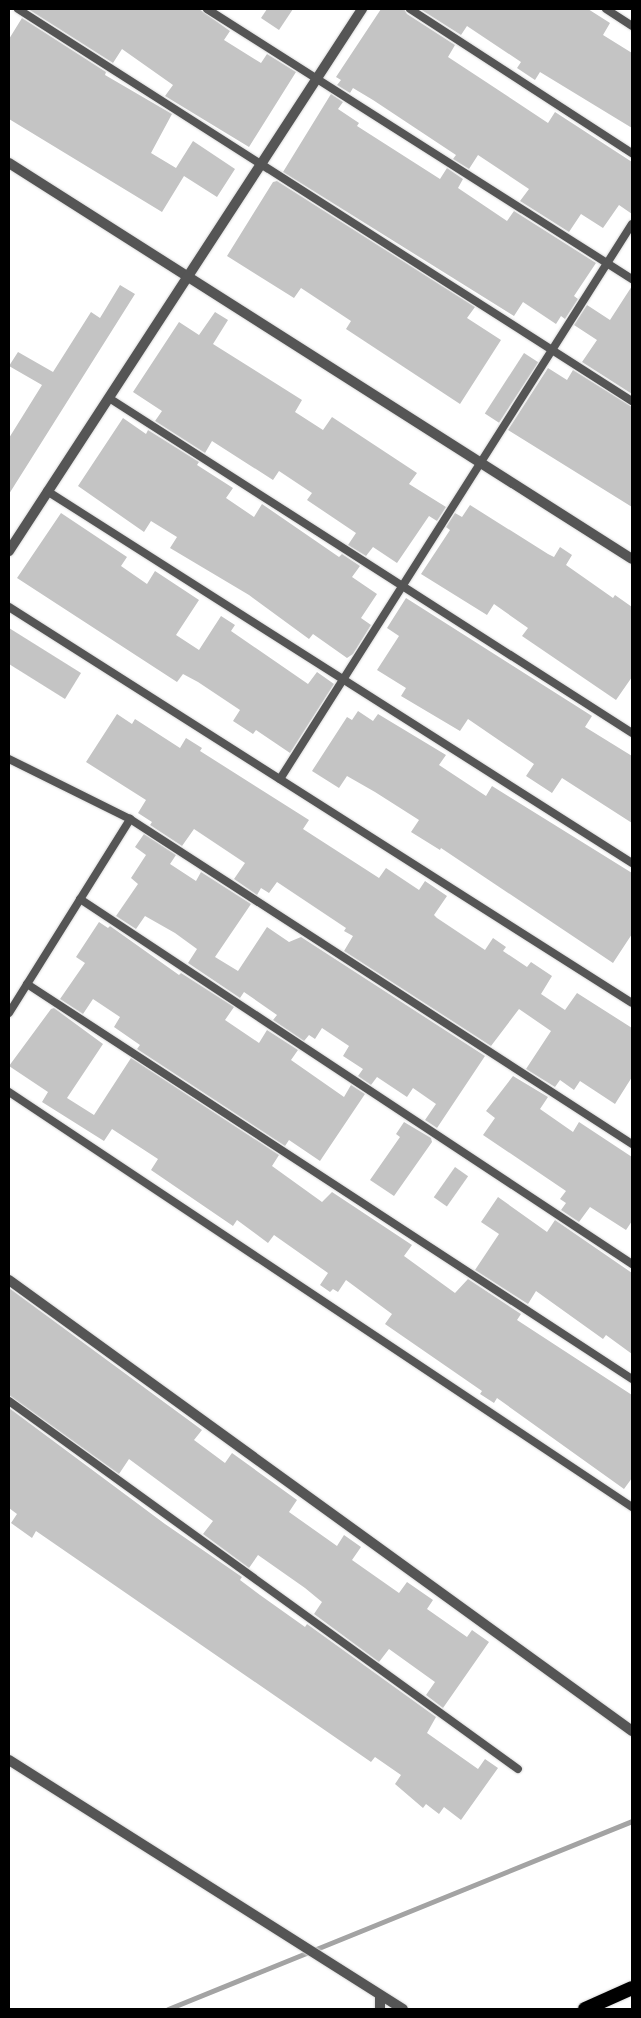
<!DOCTYPE html>
<style>
body{margin:0}
#map{position:relative;width:641px;height:2018px;overflow:hidden;background:#fff;font-family:Manrope,sans-serif}
div>[style]{position:absolute}
[style*='--x']{left:calc(var(--x)*1px);top:calc(var(--y)*1px);width:calc(var(--w)*1px);rotate:calc(var(--a)*1deg)}
.stream>*{height:5px;margin:-2.5px;padding:0 2.5px;transform-origin:2.5px;border-radius:2.5px;background:#a3a3a3}
.building>*{inset:0;background:#c4c4c4;transform-origin:0 0}
.roads{filter:drop-shadow(0 0 1px #dbdbdb) drop-shadow(0 0 1px #dbdbdb)}
.service>*{height:8px;margin:-4px;padding:0 4px;transform-origin:4px;border-radius:4px;background:#555}
.minor>*{height:10px;margin:-5px;padding:0 5px;transform-origin:5px;border-radius:5px;background:#555}
.tertiary>*{height:10px;margin:-5px;padding:0 5px;transform-origin:5px;border-radius:5px;background:#555}
.trunk>*{height:14px;margin:-7px;padding:0 7px;transform-origin:7px;border-radius:7px;background:#000}
span{translate:-50% -50%;white-space:nowrap;text-align:center;line-height:1.15;-webkit-text-stroke:5px #fff;paint-order:stroke}
.frame{position:absolute;inset:0;border:10px solid #000;pointer-events:none}
</style>
<div id="map">
<div class="stream">
<i style="--x:168;--y:2009;--w:501;--a:-22.06"></i>
</div>
<div class="building">
<i style="clip-path:polygon(28px 9px,199px 9px,230px 31px,224px 40px,261px 63px,267px 54px,296px 72px,249px 147px,165px 96px,173px 85px,122px 49px,113px 63px)"></i>
<i style="clip-path:polygon(267px 9px,293px 9px,279px 30px,261px 18px)"></i>
<i style="clip-path:polygon(381px 9px,404px 9px,407px 14px,455px 45px,448px 57px,480px 78px,548px 123px,555px 112px,632px 162px,632px 214px,619px 205px,603px 228px,581px 214px,569px 232px,520px 201px,529px 189px,478px 155px,469px 169px,453px 159px,456px 155px,373px 100px,353px 88px,350px 93px,337px 85px,341px 80px,336px 77px)"></i>
<i style="clip-path:polygon(420px 9px,588px 9px,610px 23px,603px 35px,632px 53px,632px 128px,540px 72px,535px 80px,517px 68px,521px 62px,467px 26px,461px 35px)"></i>
<i style="clip-path:polygon(22px 18px,106px 72px,105px 75px,172px 114px,151px 153px,176px 168px,193px 141px,235px 169px,217px 197px,184px 176px,162px 212px,9px 119px,9px 39px)"></i>
<i style="clip-path:polygon(331px 94px,343px 102px,338px 109px,359px 123px,357px 126px,440px 179px,447px 168px,463px 179px,458px 188px,507px 221px,514px 211px,596px 263px,574px 296px,578px 299px,565px 319px,561px 316px,556px 324px,523px 302px,514px 316px,283px 172px)"></i>
<i style="clip-path:polygon(277px 181px,475px 307px,467px 318px,501px 340px,460px 404px,346px 329px,351px 321px,301px 288px,294px 298px,227px 256px,273px 182px)"></i>
<i style="clip-path:polygon(120px 285px,135px 294px,9px 494px,9px 438px,42px 385px,9px 366px,18px 352px,53px 372px,91px 312px,100px 318px)"></i>
<i style="clip-path:polygon(632px 286px,632px 394px,582px 362px,597px 340px,574px 325px,587px 305px,610px 320px)"></i>
<i style="clip-path:polygon(215px 312px,228px 320px,213px 344px,302px 400px,295px 412px,323px 430px,332px 417px,417px 473px,409px 484px,446px 507px,437px 521px,429px 516px,397px 563px,373px 547px,366px 556px,348px 545px,356px 533px,307px 500px,312px 493px,279px 471px,273px 480px,212px 441px,205px 453px,155px 421px,162px 411px,133px 392px,179px 322px,199px 335px)"></i>
<i style="left:524px;top:353px;width:17px;height:72px;rotate:33deg"></i>
<i style="clip-path:polygon(548px 368px,567px 380px,573px 370px,632px 407px,632px 507px,508px 430px)"></i>
<i style="clip-path:polygon(123px 418px,146px 434px,148px 430px,199px 462px,197px 465px,233px 488px,226px 498px,254px 517px,262px 504px,339px 557px,342px 554px,360px 566px,352px 577px,377px 594px,361px 618px,371px 625px,353px 654px,347px 658px,313px 634px,309px 639px,249px 595px,170px 548px,177px 537px,151px 521px,144px 532px,78px 486px)"></i>
<i style="clip-path:polygon(470px 505px,548px 554px,554px 557px,560px 547px,572px 555px,566px 565px,613px 598px,615px 595px,632px 607px,632px 677px,616px 700px,522px 636px,528px 628px,494px 604px,487px 615px,421px 574px,450px 530px,446px 527px,455px 513px,462px 517px)"></i>
<i style="clip-path:polygon(61px 513px,127px 557px,121px 566px,147px 584px,155px 571px,199px 600px,176px 635px,199px 650px,221px 616px,235px 625px,231px 631px,308px 684px,317px 672px,334px 684px,290px 753px,256px 730px,253px 734px,233px 721px,240px 710px,198px 682px,183px 674px,177px 682px,17px 578px)"></i>
<i style="clip-path:polygon(406px 598px,592px 716px,585px 727px,632px 756px,632px 823px,562px 778px,552px 793px,526px 776px,534px 764px,468px 719px,460px 731px,401px 696px,406px 688px,377px 670px,399px 636px,387px 628px)"></i>
<i style="clip-path:polygon(9px 628px,81px 673px,65px 699px,9px 664px)"></i>
<i style="clip-path:polygon(358px 711px,373px 721px,378px 714px,446px 755px,439px 765px,486px 796px,492px 786px,632px 873px,632px 934px,613px 963px,441px 848px,440px 850px,411px 832px,419px 820px,375px 792px,347px 776px,339px 788px,312px 771px,347px 717px,352px 720px)"></i>
<i style="clip-path:polygon(117px 714px,132px 724px,135px 719px,180px 748px,186px 738px,202px 748px,200px 751px,309px 820px,303px 829px,379px 878px,386px 868px,419px 890px,425px 881px,447px 896px,434px 915px,437px 918px,485px 950px,493px 938px,506px 947px,503px 951px,527px 967px,531px 962px,552px 976px,541px 994px,565px 1010px,577px 993px,632px 1028px,632px 1077px,615px 1104px,580px 1081px,574px 1090px,560px 1080px,555px 1087px,526px 1069px,551px 1031px,519px 1009px,491px 1046px,344px 951px,353px 936px,344px 931px,346px 928px,277px 882px,269px 893px,261px 888px,257px 895px,234px 879px,245px 863px,194px 829px,182px 846px,150px 825px,152px 822px,138px 813px,146px 800px,86px 762px)"></i>
<i style="clip-path:polygon(144px 834px,176px 855px,170px 864px,196px 881px,201px 872px,251px 904px,215px 957px,238px 971px,267px 927px,289px 942px,301px 937px,485px 1056px,437px 1128px,425px 1120px,436px 1104px,413px 1088px,407px 1097px,377px 1077px,371px 1085px,358px 1076px,363px 1069px,343px 1056px,349px 1046px,322px 1028px,315px 1039px,309px 1035px,304px 1041px,273px 1020px,277px 1015px,244px 992px,240px 998px,188px 963px,197px 949px,175px 933px,145px 916px,136px 929px,116px 916px,138px 884px,131px 878px,146px 855px,135px 847px)"></i>
<i style="clip-path:polygon(99px 922px,108px 928px,110px 926px,179px 975px,181px 973px,234px 1007px,225px 1020px,259px 1043px,267px 1030px,298px 1050px,291px 1060px,344px 1097px,351px 1085px,365px 1094px,320px 1161px,289px 1140px,285px 1146px,137px 1049px,140px 1045px,114px 1027px,120px 1017px,93px 999px,83px 1014px,60px 999px,85px 963px,76px 957px)"></i>
<i style="clip-path:polygon(54px 1008px,103px 1044px,67px 1098px,94px 1115px,131px 1058px,279px 1155px,272px 1166px,322px 1202px,332px 1192px,412px 1245px,404px 1256px,455px 1293px,468px 1279px,521px 1314px,517px 1320px,632px 1395px,632px 1478px,624px 1489px,497px 1398px,494px 1403px,480px 1394px,482px 1391px,385px 1324px,392px 1314px,346px 1280px,338px 1292px,333px 1289px,330px 1292px,320px 1285px,328px 1273px,274px 1235px,268px 1243px,237px 1220px,233px 1226px,151px 1170px,158px 1159px,112px 1129px,104px 1141px,42px 1102px,48px 1092px,9px 1066px,51px 1009px)"></i>
<i style="clip-path:polygon(513px 1076px,548px 1097px,540px 1109px,573px 1132px,579px 1122px,632px 1157px,632px 1221px,626px 1230px,590px 1207px,579px 1222px,561px 1210px,566px 1203px,560px 1199px,566px 1191px,483px 1135px,495px 1118px,486px 1111px)"></i>
<i style="clip-path:polygon(404px 1122px,431px 1138px,432px 1142px,394px 1196px,370px 1180px,400px 1137px,396px 1134px)"></i>
<i style="left:455px;top:1167px;width:16px;height:37px;rotate:35deg"></i>
<i style="clip-path:polygon(498px 1197px,547px 1232px,555px 1220px,632px 1273px,632px 1354px,606px 1335px,603px 1339px,536px 1291px,528px 1304px,475px 1270px,499px 1234px,481px 1222px)"></i>
<i style="clip-path:polygon(9px 1288px,202px 1430px,194px 1440px,225px 1463px,232px 1453px,297px 1500px,289px 1512px,337px 1546px,344px 1535px,361px 1547px,352px 1560px,399px 1593px,407px 1582px,433px 1600px,427px 1609px,467px 1637px,472px 1630px,489px 1642px,443px 1708px,426px 1695px,435px 1682px,389px 1649px,379px 1662px,314px 1614px,322px 1602px,305px 1588px,258px 1555px,249px 1568px,203px 1534px,213px 1521px,129px 1459px,119px 1474px,9px 1395px)"></i>
<i style="clip-path:polygon(9px 1408px,165px 1524px,242px 1577px,240px 1580px,260px 1595px,305px 1627px,307px 1624px,436px 1717px,427px 1733px,478px 1769px,485px 1759px,498px 1768px,461px 1820px,444px 1807px,439px 1814px,426px 1804px,423px 1808px,395px 1784px,401px 1775px,375px 1757px,371px 1762px,36px 1531px,32px 1538px,11px 1523px,17px 1514px,9px 1508px)"></i>
</div>
<div class="roads">
<div class="service">
<i style="--x:18;--y:9;--w:728;--a:32.56"></i>
<i style="--x:207;--y:9;--w:504;--a:32.43"></i>
<i style="--x:410;--y:9;--w:265;--a:33"></i>
<i style="--x:606;--y:9;--w:31;--a:33"></i>
<i style="--x:109;--y:398;--w:621;--a:32.64"></i>
<i style="--x:47;--y:491;--w:693;--a:32.45"></i>
<i style="--x:9;--y:607;--w:738;--a:32.44"></i>
<i style="--x:9;--y:759;--w:135;--a:26.4"></i>
<i style="--x:130;--y:819;--w:598;--a:32.92"></i>
<i style="--x:280;--y:779;--w:657;--a:-57.62"></i>
<i style="--x:80;--y:899;--w:662;--a:33.47"></i>
<i style="--x:27;--y:984;--w:723;--a:33.14"></i>
<i style="--x:9;--y:1013;--w:229;--a:-58"></i>
<i style="--x:9;--y:1092;--w:749;--a:33.67"></i>
<i style="--x:9;--y:1401;--w:628;--a:35.87"></i>
</div>
<div class="minor">
<i style="--x:9;--y:163;--w:738;--a:32.44"></i>
<i style="--x:9;--y:1280;--w:769;--a:35.9"></i>
</div>
<div class="tertiary">
<i style="--x:9;--y:551;--w:647;--a:-56.92"></i>
<i style="--x:9;--y:1760;--w:466;--a:32.3"></i>
<i style="--x:380;--y:1997;--w:12;--a:90"></i>
</div>
<div class="trunk">
<i style="--x:585;--y:2009;--w:51;--a:-24.1"></i>
</div>
</div>
<div class="frame"></div>
</div>
